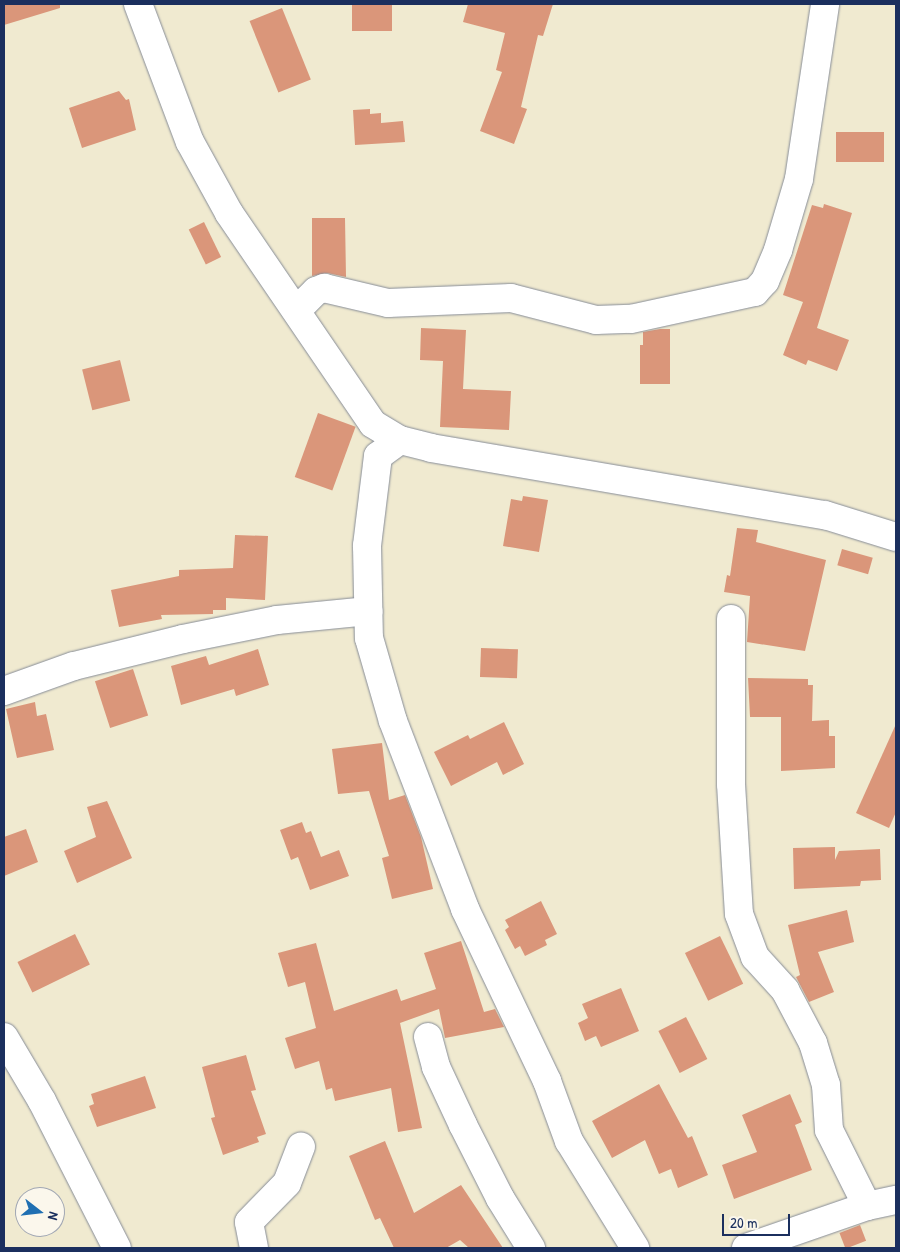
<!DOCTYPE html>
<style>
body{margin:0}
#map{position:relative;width:900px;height:1252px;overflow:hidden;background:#f0ead0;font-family:"Patrick Hand",sans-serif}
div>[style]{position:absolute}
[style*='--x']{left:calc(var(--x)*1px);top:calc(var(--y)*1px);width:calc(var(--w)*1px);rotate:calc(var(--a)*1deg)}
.building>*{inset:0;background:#da967a;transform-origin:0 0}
.roads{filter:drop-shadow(0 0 1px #868c97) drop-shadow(0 0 1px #868c97)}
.minor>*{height:28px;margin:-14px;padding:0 14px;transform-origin:14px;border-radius:14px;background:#fff}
span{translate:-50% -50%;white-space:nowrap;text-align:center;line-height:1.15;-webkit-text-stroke:4px #fbf7ec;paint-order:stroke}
.frame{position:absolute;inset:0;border:5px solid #1b2f5e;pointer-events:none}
.north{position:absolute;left:15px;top:1187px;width:50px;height:50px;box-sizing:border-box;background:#fbf7ec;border:1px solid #a1a7b3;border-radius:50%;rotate:106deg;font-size:14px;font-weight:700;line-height:20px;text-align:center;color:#1b2f5e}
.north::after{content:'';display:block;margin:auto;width:18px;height:22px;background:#1f6fb2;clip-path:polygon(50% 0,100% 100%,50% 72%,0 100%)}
.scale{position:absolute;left:722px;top:1214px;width:68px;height:22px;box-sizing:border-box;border:2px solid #1b2f5e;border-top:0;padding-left:6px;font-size:15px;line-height:18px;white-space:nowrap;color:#1b2f5e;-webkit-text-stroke:4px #fbf7ec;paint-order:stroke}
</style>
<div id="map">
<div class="building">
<i style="clip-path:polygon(4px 4px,60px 4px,60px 8px,4px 25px)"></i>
<i style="left:352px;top:4px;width:40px;height:27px"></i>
<i style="clip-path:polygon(468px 4px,553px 4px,543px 36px,538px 35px,521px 107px,527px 109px,514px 144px,480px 131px,502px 72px,496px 70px,505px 33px,463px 22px)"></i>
<i style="left:282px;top:8px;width:77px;height:35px;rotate:68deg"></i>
<i style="clip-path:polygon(119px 91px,126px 100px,129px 99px,136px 130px,82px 148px,69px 108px)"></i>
<i style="clip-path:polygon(370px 109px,370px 114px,381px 113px,381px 123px,403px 121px,405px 142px,355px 145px,353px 110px)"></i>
<i style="left:884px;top:132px;width:30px;height:48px;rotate:90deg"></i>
<i style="clip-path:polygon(824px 204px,852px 213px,817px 328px,849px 340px,837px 371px,808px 360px,806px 365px,783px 355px,803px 302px,783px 295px,812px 205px,823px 208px)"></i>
<i style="clip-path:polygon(312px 218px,345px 218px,346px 277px,327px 273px,312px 276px)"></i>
<i style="left:204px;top:222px;width:39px;height:17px;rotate:64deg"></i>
<i style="clip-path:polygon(421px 328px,466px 330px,463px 389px,511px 391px,509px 430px,440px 427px,443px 361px,420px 360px)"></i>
<i style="clip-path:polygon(660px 329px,670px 329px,670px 384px,640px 384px,640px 345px,643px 345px,643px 332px)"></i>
<i style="left:120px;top:360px;width:42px;height:39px;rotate:76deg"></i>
<i style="left:318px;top:413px;width:40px;height:68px;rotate:20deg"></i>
<i style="clip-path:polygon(523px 496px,548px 500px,539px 552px,503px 546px,511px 499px,522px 501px)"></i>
<i style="clip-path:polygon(737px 528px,758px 530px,756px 542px,826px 560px,805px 651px,747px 642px,750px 596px,724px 592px,727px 575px,730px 576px)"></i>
<i style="clip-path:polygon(235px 535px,268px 536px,265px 600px,226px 598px,226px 610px,213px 610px,213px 614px,161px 615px,162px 619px,119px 627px,111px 590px,179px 576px,179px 570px,233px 568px)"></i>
<i style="left:842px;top:549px;width:32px;height:17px;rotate:16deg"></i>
<i style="left:481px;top:648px;width:37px;height:29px;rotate:2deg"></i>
<i style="clip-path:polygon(258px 649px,269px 685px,236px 696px,234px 689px,181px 705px,171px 666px,206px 656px,209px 665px)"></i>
<i style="left:133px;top:669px;width:49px;height:40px;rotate:72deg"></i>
<i style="clip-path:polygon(748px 678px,808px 679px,808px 685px,813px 685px,812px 721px,829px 720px,829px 736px,835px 736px,835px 768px,781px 771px,781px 717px,750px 717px)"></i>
<i style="clip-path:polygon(35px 702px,37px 716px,46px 714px,54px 750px,17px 758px,6px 709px)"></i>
<i style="clip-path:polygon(504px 722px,524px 764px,503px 775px,497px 762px,451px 786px,434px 752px,468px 735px,470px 739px)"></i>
<i style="clip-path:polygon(896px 724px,896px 812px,889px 828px,856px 813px)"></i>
<i style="clip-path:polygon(382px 743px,389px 800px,405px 795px,421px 837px,433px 889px,392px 899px,382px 858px,389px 856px,369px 791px,338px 794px,332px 749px)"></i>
<i style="clip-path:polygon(107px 801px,132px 858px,77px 883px,64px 851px,96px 837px,87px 807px)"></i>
<i style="clip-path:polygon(302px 822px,306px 833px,311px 831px,321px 857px,339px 850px,349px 876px,310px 890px,298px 857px,291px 860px,280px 830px)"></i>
<i style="clip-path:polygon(26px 829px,38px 862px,4px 876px,4px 837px)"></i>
<i style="clip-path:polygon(835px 847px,835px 860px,839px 851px,880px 849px,881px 880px,861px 881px,860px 886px,794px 889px,793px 848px)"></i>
<i style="clip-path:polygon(541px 901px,557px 934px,545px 940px,547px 945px,525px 956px,520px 946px,515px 949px,505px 930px,509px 927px,505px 920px)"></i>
<i style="clip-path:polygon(847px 910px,854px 942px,818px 952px,834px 992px,809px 1002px,796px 977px,800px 975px,788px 925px)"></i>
<i style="left:75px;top:934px;width:34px;height:64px;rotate:64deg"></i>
<i style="left:720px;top:936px;width:53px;height:39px;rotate:64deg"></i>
<i style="clip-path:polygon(461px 941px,484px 1012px,495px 1009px,504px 1027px,445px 1038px,439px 1009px,400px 1023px,422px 1128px,398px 1132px,391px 1088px,335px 1101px,332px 1088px,326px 1090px,319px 1061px,295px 1069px,285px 1038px,316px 1028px,305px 982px,288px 987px,278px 953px,316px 943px,334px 1011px,397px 989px,401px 1001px,436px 989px,424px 953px)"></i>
<i style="clip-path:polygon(621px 988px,639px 1031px,601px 1047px,596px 1036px,585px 1041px,578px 1023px,588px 1018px,582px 1004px)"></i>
<i style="left:686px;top:1017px;width:47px;height:31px;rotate:63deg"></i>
<i style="clip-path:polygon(246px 1055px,256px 1090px,251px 1091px,266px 1134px,257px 1137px,259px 1142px,223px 1155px,211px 1118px,215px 1117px,202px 1067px)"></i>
<i style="clip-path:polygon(145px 1076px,156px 1108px,97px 1127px,89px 1106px,94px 1104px,91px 1094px)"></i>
<i style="clip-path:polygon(659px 1084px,688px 1138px,692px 1136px,708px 1175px,678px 1188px,671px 1169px,659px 1174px,645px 1140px,612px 1158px,592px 1121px)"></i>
<i style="clip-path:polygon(790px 1094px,802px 1122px,795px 1125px,812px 1170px,734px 1199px,722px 1165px,757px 1152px,742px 1115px)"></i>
<i style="clip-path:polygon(385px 1141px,414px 1213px,461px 1185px,503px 1248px,469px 1248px,460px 1240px,446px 1248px,394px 1248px,380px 1218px,375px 1220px,349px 1156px)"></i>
<i style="left:860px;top:1225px;width:17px;height:22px;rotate:69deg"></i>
</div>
<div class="roads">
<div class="minor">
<i style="--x:138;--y:4;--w:147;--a:69.4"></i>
<i style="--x:190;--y:142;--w:81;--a:61.2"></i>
<i style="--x:229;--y:213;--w:255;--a:55.7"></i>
<i style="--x:373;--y:424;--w:31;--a:31"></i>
<i style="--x:400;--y:440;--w:32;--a:14"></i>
<i style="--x:431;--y:448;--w:400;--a:9.7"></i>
<i style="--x:825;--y:515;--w:74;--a:17.2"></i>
<i style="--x:297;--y:310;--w:27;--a:-45"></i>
<i style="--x:316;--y:291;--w:9;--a:-21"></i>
<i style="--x:324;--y:288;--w:66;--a:13.2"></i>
<i style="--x:388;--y:303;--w:123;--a:-2.3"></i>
<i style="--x:511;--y:298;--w:88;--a:14.5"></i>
<i style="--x:596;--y:320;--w:35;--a:-2"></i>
<i style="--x:631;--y:319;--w:127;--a:-12.3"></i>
<i style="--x:755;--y:292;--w:15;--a:-48"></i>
<i style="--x:765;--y:281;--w:34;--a:-67"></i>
<i style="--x:778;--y:250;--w:74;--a:-73.5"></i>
<i style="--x:799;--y:179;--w:177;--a:-81.5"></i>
<i style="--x:400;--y:440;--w:27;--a:144"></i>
<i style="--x:378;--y:456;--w:91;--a:97"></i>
<i style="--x:367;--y:546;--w:92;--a:88.8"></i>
<i style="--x:369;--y:638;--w:86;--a:73.9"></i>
<i style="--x:393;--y:721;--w:201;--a:69"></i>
<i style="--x:465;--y:909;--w:191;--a:64.5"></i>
<i style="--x:547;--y:1081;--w:64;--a:69.9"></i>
<i style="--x:569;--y:1141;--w:126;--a:58.3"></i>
<i style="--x:731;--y:619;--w:165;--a:90"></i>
<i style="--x:731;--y:784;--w:130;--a:86.5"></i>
<i style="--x:739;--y:914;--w:46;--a:69.6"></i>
<i style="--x:755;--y:957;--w:45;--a:47.7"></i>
<i style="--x:785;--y:990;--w:60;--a:62.2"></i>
<i style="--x:813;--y:1043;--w:44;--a:72.8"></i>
<i style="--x:826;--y:1085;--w:45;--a:86.2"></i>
<i style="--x:829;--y:1130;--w:85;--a:63.4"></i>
<i style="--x:4;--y:691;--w:74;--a:-19.7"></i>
<i style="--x:74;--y:666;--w:112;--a:-13.9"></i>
<i style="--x:183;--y:639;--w:96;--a:-11.4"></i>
<i style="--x:277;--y:620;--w:92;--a:-5.6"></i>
<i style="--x:4;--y:1037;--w:74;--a:59.3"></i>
<i style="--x:42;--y:1101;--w:165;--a:63"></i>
<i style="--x:428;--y:1037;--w:31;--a:75"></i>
<i style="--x:436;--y:1067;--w:64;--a:65"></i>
<i style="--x:463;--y:1125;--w:82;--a:63.1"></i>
<i style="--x:500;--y:1198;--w:59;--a:58.2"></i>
<i style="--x:254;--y:1248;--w:26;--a:-101"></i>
<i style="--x:249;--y:1222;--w:54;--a:-45.7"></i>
<i style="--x:287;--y:1183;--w:39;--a:-69"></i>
<i style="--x:746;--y:1248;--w:128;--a:-19.1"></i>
<i style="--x:867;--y:1206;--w:30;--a:-12"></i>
</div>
</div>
<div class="frame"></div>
<div class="north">N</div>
<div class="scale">20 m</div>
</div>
